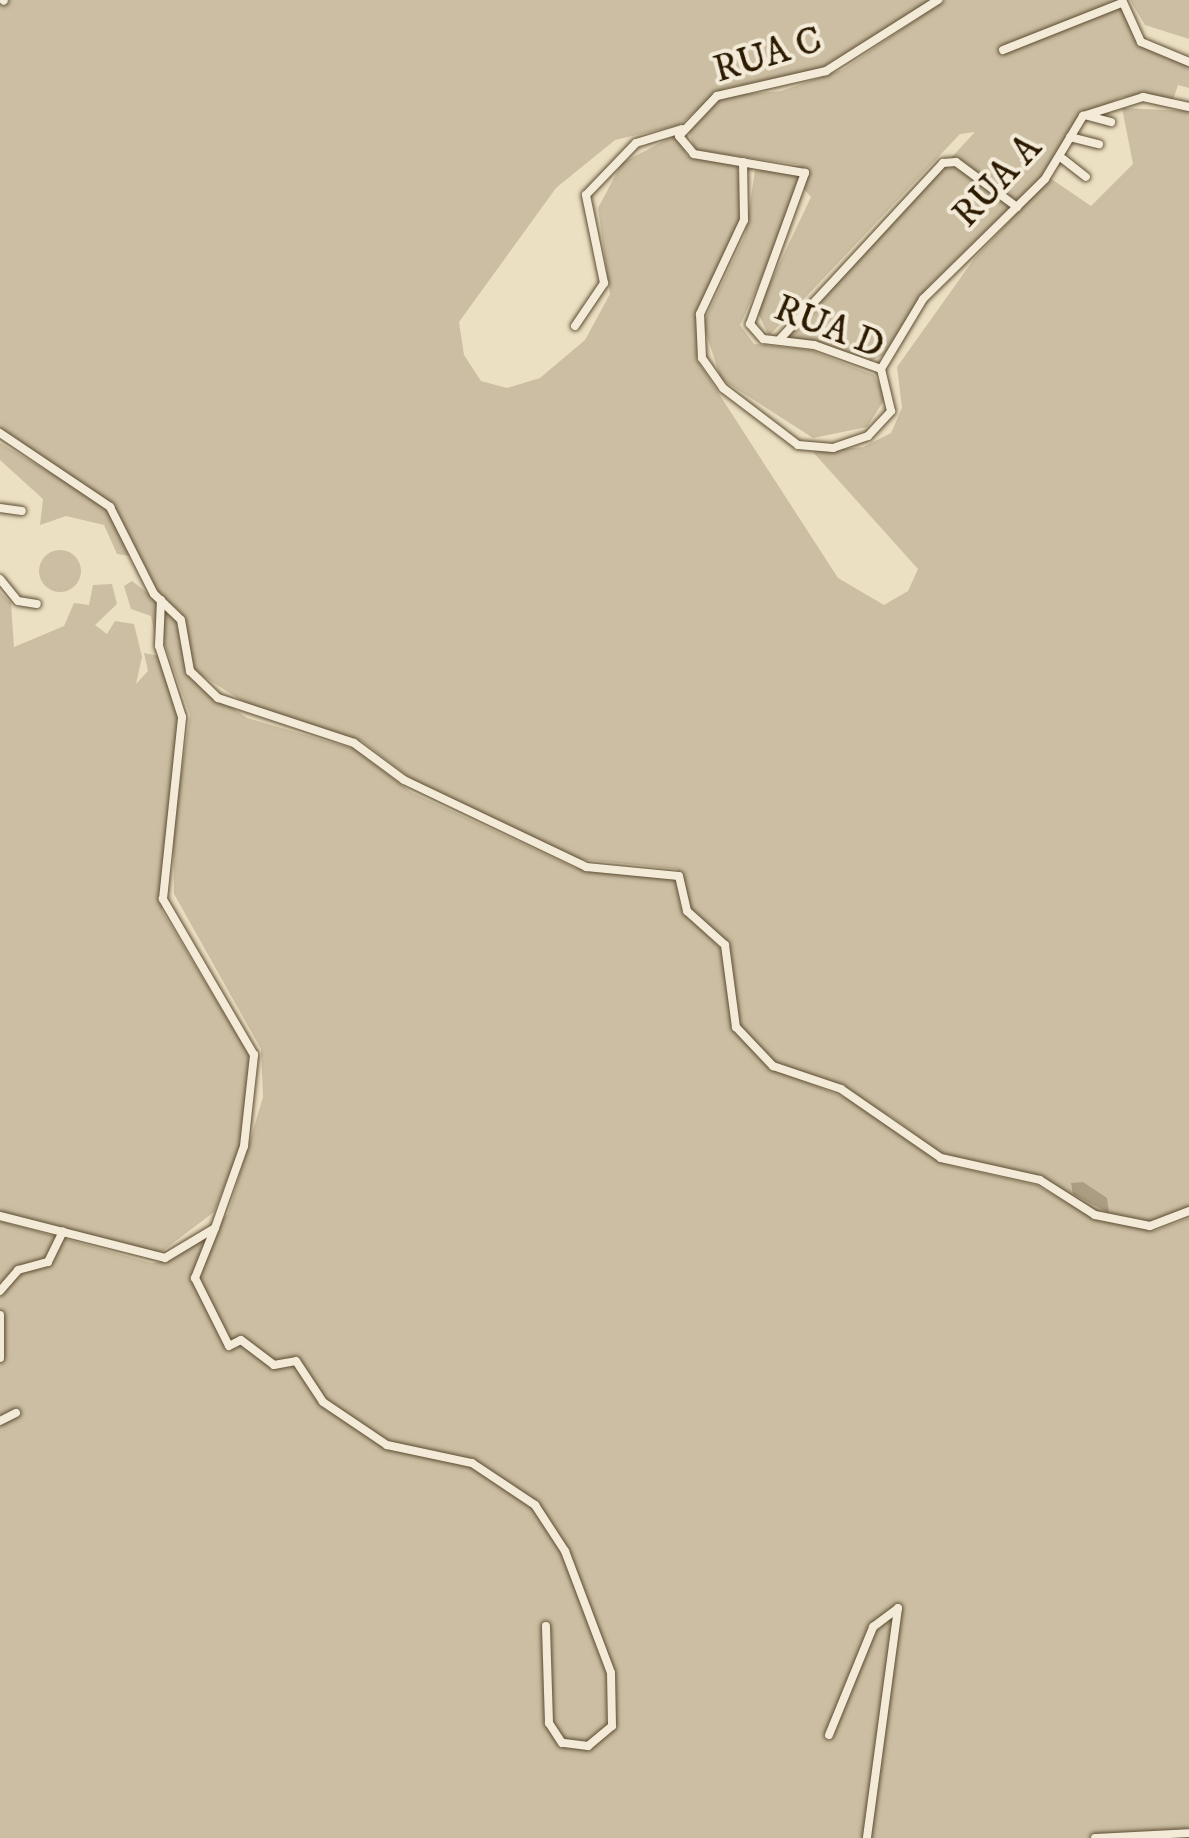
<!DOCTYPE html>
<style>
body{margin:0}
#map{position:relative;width:1189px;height:1838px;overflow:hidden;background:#ece0c3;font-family:"IM FELL DW Pica",serif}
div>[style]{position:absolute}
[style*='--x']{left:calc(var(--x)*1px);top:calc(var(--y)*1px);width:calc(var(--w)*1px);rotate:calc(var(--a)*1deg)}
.green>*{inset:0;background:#cbbea2}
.round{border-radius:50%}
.water>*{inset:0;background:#ab9d81}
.roads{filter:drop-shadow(0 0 2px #5c4c32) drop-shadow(0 0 2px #5c4c32)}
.minor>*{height:8px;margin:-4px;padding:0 4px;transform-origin:4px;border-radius:4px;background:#f3ebd8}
span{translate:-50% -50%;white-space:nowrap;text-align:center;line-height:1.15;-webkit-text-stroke:8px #f3ebd8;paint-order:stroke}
.street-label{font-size:38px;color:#2c1a01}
</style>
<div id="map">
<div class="green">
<i style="clip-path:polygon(0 0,931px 0,820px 69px,724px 89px,679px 125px,615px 140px,556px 188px,459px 322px,464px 355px,481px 381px,507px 388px,540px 378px,585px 340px,610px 294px,598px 208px,622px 163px,677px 134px,687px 156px,737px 164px,742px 216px,699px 308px,697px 360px,838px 578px,884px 605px,908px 591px,918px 569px,813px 452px,863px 447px,891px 433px,902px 408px,897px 367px,974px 259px,1050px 178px,1091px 206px,1133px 164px,1122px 108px,1189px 111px,1189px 1208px,1145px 1224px,1095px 1213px,1051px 1184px,946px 1158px,892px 1117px,777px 1066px,738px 1024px,728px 945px,690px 911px,677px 869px,578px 859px,414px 781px,362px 741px,261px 713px,195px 671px,182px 614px,158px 592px,116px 509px,0 428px)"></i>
<i style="clip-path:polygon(945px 0,1119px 0,1001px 53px,1121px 5px,1139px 43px,1189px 65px,1189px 88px,1178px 85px,1173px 100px,1122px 97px,1077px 119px,1054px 164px,928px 287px,884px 355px,869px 362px,786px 336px,975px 132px,960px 134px,769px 336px,757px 311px,811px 197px,803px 188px,740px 325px,754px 344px,810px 350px,874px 375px,886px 397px,867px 427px,813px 438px,721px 379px,703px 324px,745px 235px,755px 171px,802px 165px,695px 150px,689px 132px,723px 96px,781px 91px,842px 70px)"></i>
<i style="clip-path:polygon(1130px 0,1189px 0,1189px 39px,1145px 25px)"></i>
<i style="clip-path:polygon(0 443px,105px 505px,131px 556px,117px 554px,104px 525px,66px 516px,40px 525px,43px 499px,0 460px)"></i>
<i class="round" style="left:39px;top:550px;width:42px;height:42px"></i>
<i style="clip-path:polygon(132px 581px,159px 602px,158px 652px,151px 616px,131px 609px,124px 586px)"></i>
<i style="clip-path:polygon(112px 584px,117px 604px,95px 625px,107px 634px,115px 621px,134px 624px,142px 657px,136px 684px,148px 671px,144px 653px,159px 656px,179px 718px,162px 911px,252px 1059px,240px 1148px,214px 1212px,160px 1253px,0 1212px,0 592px,11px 603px,14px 647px,64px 626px,74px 603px,89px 605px,93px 585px)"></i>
<i style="clip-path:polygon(163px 605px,176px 618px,191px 679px,247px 718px,354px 749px,411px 792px,575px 868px,676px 878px,681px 908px,723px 951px,732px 1026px,768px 1067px,856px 1102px,944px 1164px,1036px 1185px,1099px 1220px,1154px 1231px,1189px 1218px,1189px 1838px,0 1838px,0 1221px,152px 1263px,170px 1260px,228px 1214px,263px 1097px,261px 1049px,174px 894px,173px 829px,190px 715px,163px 639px)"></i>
</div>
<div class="water">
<i style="clip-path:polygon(1083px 1182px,1107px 1198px,1109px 1213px,1073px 1194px,1071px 1183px)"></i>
</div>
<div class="roads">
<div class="minor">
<i style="--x:3;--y:0;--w:1;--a:45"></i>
<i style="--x:1122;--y:0;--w:46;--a:65.7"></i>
<i style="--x:1141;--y:42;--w:52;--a:22.6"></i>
<i style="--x:1003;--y:50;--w:128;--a:-21.6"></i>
<i style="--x:1088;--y:116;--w:24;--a:15"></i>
<i style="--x:1070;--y:137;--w:30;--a:14"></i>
<i style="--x:1063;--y:159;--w:29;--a:38"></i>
<i style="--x:743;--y:162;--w:58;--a:89"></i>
<i style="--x:744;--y:220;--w:104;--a:115.1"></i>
<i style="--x:700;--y:314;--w:44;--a:87.4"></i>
<i style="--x:702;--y:358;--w:37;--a:55"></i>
<i style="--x:723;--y:388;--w:94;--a:37.2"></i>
<i style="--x:798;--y:445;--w:35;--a:5"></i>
<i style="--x:833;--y:448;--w:37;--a:-19"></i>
<i style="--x:868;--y:436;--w:34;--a:-47"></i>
<i style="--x:891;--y:411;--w:43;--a:-103.4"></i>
<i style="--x:881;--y:369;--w:71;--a:-160.3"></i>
<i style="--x:814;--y:345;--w:51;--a:-173.3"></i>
<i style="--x:763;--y:339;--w:20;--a:-131"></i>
<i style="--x:750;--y:324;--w:161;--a:-70"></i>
<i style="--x:805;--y:173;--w:113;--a:-170.3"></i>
<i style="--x:694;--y:154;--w:23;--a:-130"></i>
<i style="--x:679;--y:136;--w:55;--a:-46.5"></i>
<i style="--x:717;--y:96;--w:112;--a:-12.9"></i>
<i style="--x:826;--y:71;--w:133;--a:-32.4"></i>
<i style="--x:575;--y:326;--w:52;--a:-56"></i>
<i style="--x:604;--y:283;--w:90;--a:-101.6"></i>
<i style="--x:586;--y:195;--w:72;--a:-46.1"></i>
<i style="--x:636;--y:143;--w:48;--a:-16.9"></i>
<i style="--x:780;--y:339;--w:240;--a:-47.2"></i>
<i style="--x:943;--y:163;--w:13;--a:-4"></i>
<i style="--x:956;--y:162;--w:76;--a:36.4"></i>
<i style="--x:881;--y:369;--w:82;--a:-59"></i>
<i style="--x:923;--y:299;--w:171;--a:-44.5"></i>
<i style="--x:1045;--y:179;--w:74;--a:-58.9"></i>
<i style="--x:1083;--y:116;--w:63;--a:-17.6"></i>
<i style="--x:1143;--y:97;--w:47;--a:12.3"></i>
<i style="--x:0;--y:433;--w:133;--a:33.9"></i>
<i style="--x:110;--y:507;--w:97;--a:63.2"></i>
<i style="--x:154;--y:594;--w:37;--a:44"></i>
<i style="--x:181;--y:620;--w:52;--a:80"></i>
<i style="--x:190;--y:671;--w:39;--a:44"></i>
<i style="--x:218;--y:698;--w:143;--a:18.3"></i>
<i style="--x:354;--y:743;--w:62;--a:36.5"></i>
<i style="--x:404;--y:780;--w:202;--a:25.5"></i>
<i style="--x:586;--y:867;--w:93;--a:5.5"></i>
<i style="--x:679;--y:876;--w:36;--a:77"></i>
<i style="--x:687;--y:911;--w:51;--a:41.8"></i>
<i style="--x:725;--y:945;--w:83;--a:82.4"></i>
<i style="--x:736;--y:1027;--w:54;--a:46.5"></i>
<i style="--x:773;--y:1066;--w:72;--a:18.7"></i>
<i style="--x:841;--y:1089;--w:121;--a:34.6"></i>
<i style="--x:941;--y:1158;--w:101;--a:12.5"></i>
<i style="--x:1040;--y:1180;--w:65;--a:32.5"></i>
<i style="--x:1095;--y:1215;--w:56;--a:11.3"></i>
<i style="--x:1150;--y:1226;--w:42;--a:-21"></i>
<i style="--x:0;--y:508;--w:22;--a:8"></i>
<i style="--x:0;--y:579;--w:28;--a:51"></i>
<i style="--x:18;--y:601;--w:19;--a:9"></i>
<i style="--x:0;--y:1216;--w:170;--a:14.3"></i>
<i style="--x:165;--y:1258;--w:58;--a:-31"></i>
<i style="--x:215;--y:1228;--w:87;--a:-70.5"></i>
<i style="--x:244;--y:1146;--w:92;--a:-83.7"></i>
<i style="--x:254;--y:1055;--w:181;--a:-120.3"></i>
<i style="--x:163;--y:899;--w:183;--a:-84"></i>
<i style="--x:182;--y:717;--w:75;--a:-107.9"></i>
<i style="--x:159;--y:646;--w:46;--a:-87.5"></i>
<i style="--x:215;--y:1228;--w:54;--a:111.8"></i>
<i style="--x:195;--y:1278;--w:76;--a:63.4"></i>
<i style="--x:229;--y:1346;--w:13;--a:-27"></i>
<i style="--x:241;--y:1340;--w:41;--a:37.1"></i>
<i style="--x:274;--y:1365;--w:22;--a:-10"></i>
<i style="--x:296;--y:1361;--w:49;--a:56.6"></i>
<i style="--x:323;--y:1402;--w:77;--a:33.9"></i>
<i style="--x:387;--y:1445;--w:87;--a:12"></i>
<i style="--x:472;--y:1463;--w:76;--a:33.7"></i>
<i style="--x:535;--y:1505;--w:55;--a:56.9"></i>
<i style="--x:565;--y:1551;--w:130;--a:69.3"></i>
<i style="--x:611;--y:1673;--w:53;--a:88.9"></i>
<i style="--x:612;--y:1726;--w:31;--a:140"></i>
<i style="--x:588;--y:1746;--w:26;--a:-173"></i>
<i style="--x:562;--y:1743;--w:24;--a:-123"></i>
<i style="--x:549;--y:1723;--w:97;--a:-91.8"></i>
<i style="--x:0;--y:1291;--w:28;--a:-49"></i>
<i style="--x:18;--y:1270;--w:31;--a:-15"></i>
<i style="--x:48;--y:1262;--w:34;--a:-64"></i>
<i style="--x:0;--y:1315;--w:43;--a:90"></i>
<i style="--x:0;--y:1421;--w:18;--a:-27"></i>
<i style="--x:829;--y:1735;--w:117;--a:-67.8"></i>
<i style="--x:873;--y:1627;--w:31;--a:-37"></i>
<i style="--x:898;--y:1608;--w:232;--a:97.7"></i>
<i style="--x:1095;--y:1838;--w:94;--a:-3"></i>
</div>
</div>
<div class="street-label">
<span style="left:768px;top:56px;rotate:-17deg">RUA C</span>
<span style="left:998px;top:182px;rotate:-47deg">RUA A</span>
<span style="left:829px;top:328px;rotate:21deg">RUA D</span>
</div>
</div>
